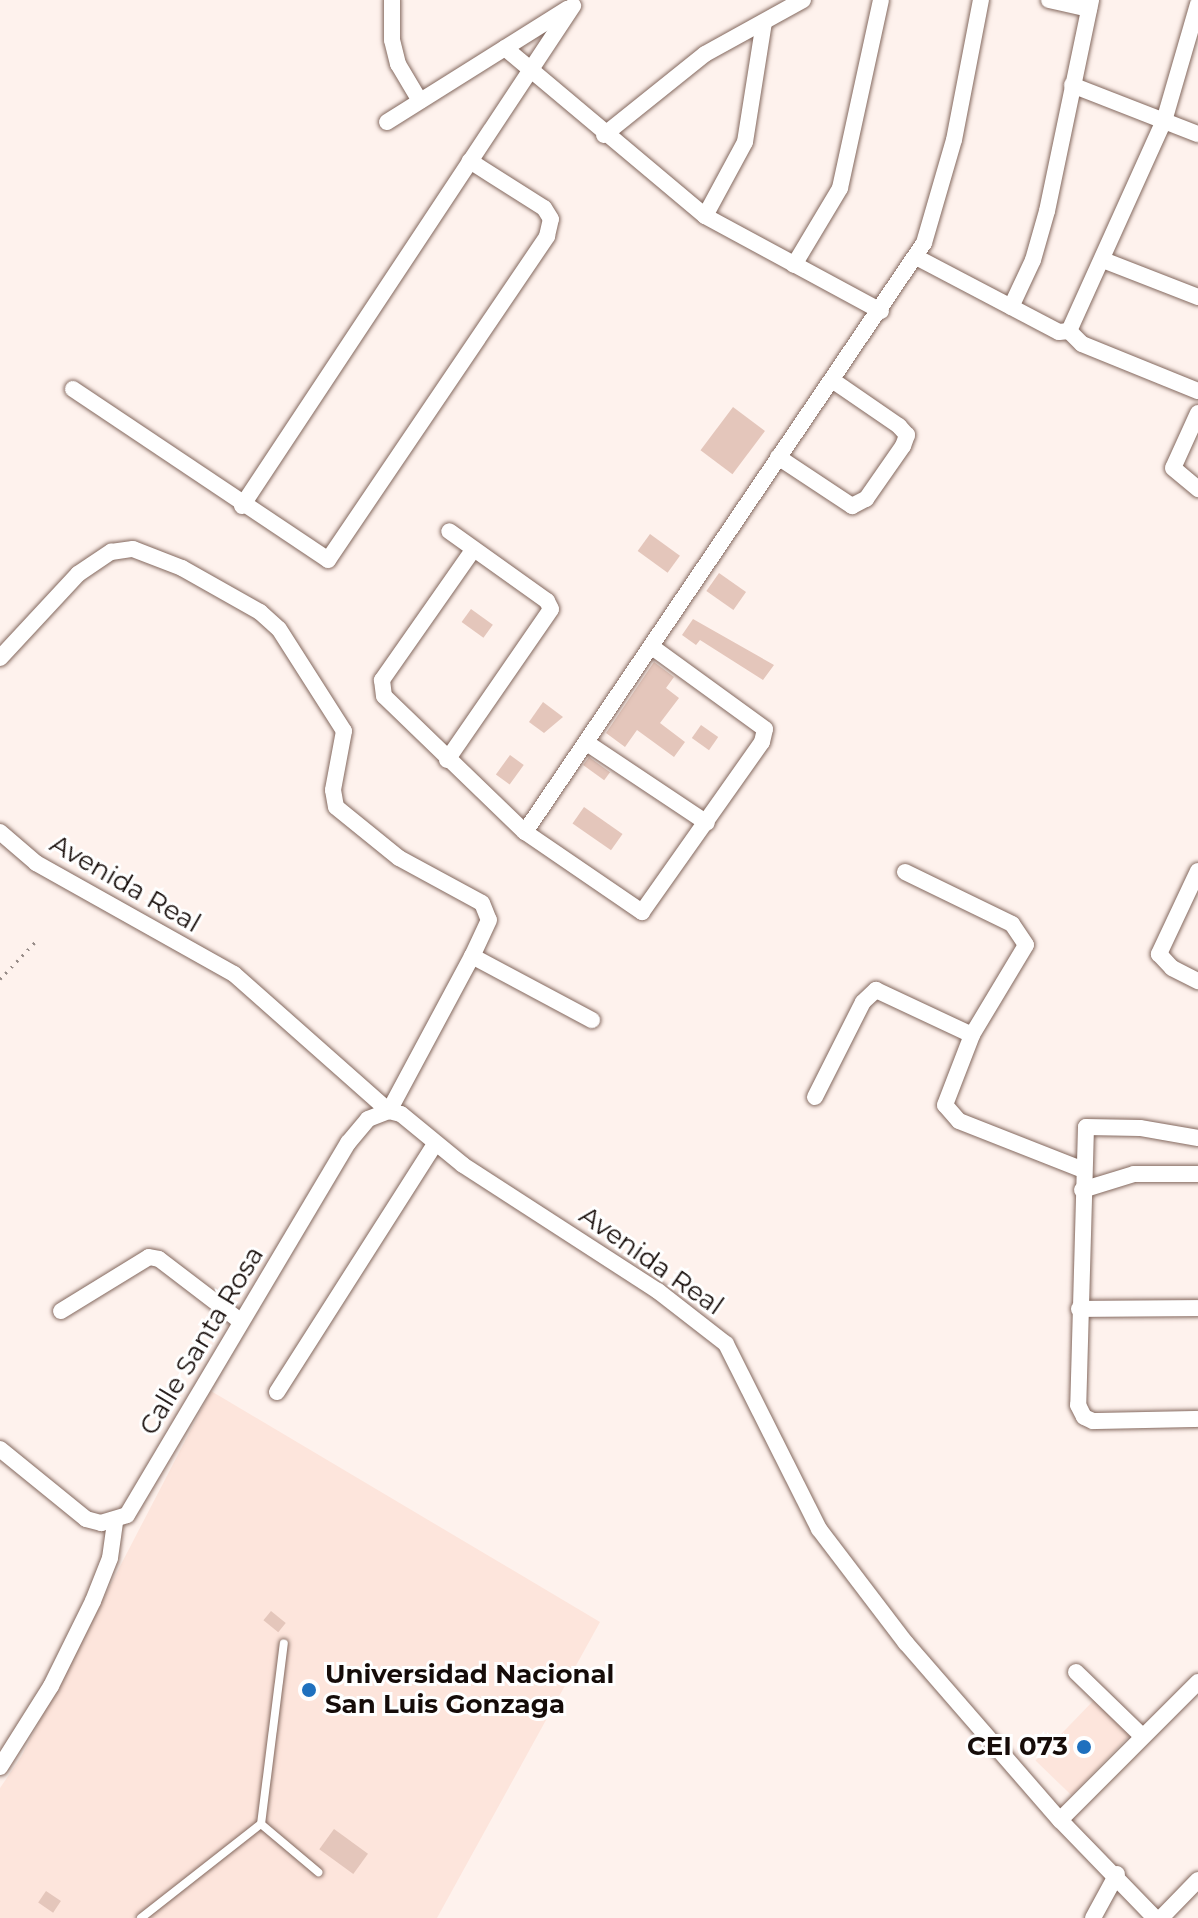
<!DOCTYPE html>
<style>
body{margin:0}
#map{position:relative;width:1198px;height:1918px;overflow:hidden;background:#fef2ed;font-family:Montserrat,sans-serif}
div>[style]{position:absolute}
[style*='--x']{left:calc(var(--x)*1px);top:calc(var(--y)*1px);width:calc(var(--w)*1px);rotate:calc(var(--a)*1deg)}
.built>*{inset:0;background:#fde5dc;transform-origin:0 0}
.building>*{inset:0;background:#e4c6bb;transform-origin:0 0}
.path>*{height:3px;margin-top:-1.5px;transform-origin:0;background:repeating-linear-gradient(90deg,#978c88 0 2px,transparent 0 8px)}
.roads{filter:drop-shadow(0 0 2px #83685e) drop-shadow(0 0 2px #83685e)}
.lane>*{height:8px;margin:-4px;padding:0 4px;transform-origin:4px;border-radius:4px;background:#fff}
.street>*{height:16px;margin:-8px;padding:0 8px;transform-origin:8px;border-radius:8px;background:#fff}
.dots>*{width:22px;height:22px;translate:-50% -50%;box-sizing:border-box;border:4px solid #fff;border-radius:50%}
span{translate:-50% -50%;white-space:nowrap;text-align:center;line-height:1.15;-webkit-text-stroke:6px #fff;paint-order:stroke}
.street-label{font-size:26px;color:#160c09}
.poi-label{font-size:26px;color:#160c09;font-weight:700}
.left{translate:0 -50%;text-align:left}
.right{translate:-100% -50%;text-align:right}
</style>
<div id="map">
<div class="built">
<i style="clip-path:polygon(211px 1391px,600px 1622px,437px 1918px,0 1918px,0 1788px,21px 1757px)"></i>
<i style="left:1096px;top:1698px;width:50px;height:87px;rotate:44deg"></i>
</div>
<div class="building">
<i style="left:733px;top:407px;width:40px;height:54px;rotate:37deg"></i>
<i style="left:650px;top:534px;width:37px;height:21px;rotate:36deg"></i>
<i style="left:719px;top:573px;width:33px;height:22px;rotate:35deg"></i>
<i style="left:471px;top:609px;width:27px;height:16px;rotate:36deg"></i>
<i style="clip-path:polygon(693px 619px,774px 665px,763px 680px,700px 640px,696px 645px,682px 635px)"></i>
<i style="clip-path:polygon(654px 662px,674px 677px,666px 688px,679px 698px,660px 723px,685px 742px,674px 757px,637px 730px,625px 747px,606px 733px)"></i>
<i style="clip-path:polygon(543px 702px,563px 717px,544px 733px,529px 722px)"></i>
<i style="left:701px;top:725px;width:21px;height:16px;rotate:35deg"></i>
<i style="left:510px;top:755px;width:17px;height:24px;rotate:36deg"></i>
<i style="left:589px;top:757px;width:26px;height:10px;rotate:36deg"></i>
<i style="left:584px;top:807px;width:47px;height:20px;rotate:35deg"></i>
<i style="left:271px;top:1611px;width:19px;height:12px;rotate:39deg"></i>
<i style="left:334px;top:1829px;width:42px;height:25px;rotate:36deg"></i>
<i style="left:46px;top:1891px;width:18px;height:14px;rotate:34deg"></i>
</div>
<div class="path">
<i style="--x:0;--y:979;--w:55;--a:-46.5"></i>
</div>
<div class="roads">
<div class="lane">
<i style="--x:261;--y:1824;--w:75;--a:40.1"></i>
<i style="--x:141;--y:1918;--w:152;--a:-38.1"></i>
<i style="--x:261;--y:1824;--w:182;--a:-82.8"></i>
</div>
<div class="street">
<i style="--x:392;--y:0;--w:40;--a:90"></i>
<i style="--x:392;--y:40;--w:25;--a:76"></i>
<i style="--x:398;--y:64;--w:43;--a:59.3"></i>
<i style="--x:1049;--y:0;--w:41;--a:12.7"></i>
<i style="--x:505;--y:48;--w:261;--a:40"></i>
<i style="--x:705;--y:216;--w:200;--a:28.4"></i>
<i style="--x:1072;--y:85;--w:135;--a:21.3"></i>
<i style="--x:387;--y:122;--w:213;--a:-32.1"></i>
<i style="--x:604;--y:135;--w:129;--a:-38.7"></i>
<i style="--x:705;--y:54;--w:112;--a:-28.9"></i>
<i style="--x:705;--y:216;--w:84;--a:-61.6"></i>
<i style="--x:745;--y:142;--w:121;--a:-81"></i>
<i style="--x:916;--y:257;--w:161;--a:27.7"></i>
<i style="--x:1059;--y:332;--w:10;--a:-6"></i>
<i style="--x:1069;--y:331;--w:230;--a:-65.7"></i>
<i style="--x:1164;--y:121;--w:122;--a:-73.8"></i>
<i style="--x:1103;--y:260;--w:102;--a:21.3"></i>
<i style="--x:794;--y:265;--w:90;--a:-59.1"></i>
<i style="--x:840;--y:188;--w:192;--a:-77.7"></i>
<i style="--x:1011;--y:307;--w:52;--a:-64.9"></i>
<i style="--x:1033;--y:260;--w:51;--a:-74.1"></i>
<i style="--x:1047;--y:211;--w:216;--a:-78.2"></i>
<i style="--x:1069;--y:331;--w:18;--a:45"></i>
<i style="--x:1082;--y:344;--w:125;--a:22.1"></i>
<i style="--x:73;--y:389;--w:307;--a:33.8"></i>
<i style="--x:328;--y:560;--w:391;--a:-55.9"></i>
<i style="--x:547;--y:236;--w:17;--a:-77"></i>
<i style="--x:551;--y:219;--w:13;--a:-122"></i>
<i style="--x:544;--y:208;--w:88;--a:-147.6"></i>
<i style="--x:1198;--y:413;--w:60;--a:114.4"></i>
<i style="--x:1173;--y:468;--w:33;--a:40"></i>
<i style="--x:778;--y:457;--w:89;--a:33.5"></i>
<i style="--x:852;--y:506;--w:16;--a:-27"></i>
<i style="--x:866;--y:499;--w:65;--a:-55.1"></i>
<i style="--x:903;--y:446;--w:12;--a:-70"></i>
<i style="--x:907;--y:435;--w:12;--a:-132"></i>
<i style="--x:899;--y:426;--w:81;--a:-145.5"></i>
<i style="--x:242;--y:506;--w:600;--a:-56.5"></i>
<i style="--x:473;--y:550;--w:159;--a:125"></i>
<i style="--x:382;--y:680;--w:16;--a:83"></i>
<i style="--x:384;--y:696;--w:196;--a:44"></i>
<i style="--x:525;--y:832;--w:142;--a:34.4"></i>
<i style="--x:642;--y:912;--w:208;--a:-54.8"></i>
<i style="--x:762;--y:742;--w:13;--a:-77"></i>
<i style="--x:765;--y:729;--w:140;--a:-144"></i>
<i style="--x:0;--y:658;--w:115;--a:-47.1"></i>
<i style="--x:78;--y:574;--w:40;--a:-34"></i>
<i style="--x:111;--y:552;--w:22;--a:-8"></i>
<i style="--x:133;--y:549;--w:53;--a:21.2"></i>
<i style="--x:182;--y:568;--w:90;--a:29.4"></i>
<i style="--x:260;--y:612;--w:25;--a:42"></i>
<i style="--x:279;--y:629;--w:121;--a:57.5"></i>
<i style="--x:344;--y:731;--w:60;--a:100.6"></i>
<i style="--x:333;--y:790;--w:17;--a:80"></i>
<i style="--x:336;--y:807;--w:81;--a:39"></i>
<i style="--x:399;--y:858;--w:94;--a:28.5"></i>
<i style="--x:482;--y:903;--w:18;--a:68"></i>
<i style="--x:489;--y:920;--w:40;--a:115"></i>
<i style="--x:472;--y:956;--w:136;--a:28.1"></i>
<i style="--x:587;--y:743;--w:144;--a:33.7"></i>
<i style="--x:447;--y:760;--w:183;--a:-55.4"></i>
<i style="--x:551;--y:609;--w:9;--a:-117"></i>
<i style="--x:547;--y:601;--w:120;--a:-144.5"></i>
<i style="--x:0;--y:832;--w:48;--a:40.7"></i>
<i style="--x:36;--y:863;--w:227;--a:29.3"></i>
<i style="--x:234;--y:974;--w:207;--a:41.5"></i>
<i style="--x:389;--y:1111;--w:12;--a:14"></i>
<i style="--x:401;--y:1114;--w:80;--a:39.4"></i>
<i style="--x:463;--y:1165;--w:232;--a:32.9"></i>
<i style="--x:658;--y:1291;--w:86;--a:37.9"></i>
<i style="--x:726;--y:1344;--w:207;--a:63.3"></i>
<i style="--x:819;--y:1529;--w:143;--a:52.7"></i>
<i style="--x:906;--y:1643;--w:235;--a:49"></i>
<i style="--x:1060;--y:1820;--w:136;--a:45.9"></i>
<i style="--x:525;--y:832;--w:711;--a:-55.89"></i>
<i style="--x:924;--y:243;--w:107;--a:-73.8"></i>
<i style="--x:954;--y:140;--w:143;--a:-79.1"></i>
<i style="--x:1198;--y:871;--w:92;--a:115.2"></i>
<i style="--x:1159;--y:954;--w:19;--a:47"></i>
<i style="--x:1172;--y:968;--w:29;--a:27"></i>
<i style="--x:905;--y:872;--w:119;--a:25.9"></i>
<i style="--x:1012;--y:924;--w:25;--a:56"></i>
<i style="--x:1026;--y:945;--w:105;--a:121"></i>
<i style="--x:972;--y:1035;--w:75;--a:111.1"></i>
<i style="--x:945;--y:1105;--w:21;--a:49"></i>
<i style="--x:959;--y:1121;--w:131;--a:21.5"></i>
<i style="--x:815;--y:1097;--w:106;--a:-63.2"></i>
<i style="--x:863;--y:1002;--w:18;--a:-43"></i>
<i style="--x:876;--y:990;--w:106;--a:25.1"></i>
<i style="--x:1198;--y:1138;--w:59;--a:-170.2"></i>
<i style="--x:1140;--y:1128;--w:54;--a:-178.9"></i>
<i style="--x:1086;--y:1127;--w:278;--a:91.6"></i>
<i style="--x:1078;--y:1405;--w:13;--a:63"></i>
<i style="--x:1084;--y:1417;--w:10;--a:24"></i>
<i style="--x:1093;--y:1421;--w:105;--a:-1.1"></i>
<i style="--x:1082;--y:1190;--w:54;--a:-17.1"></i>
<i style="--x:1134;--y:1174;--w:64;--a:0"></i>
<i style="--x:1079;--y:1309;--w:119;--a:-0.5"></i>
<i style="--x:61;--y:1311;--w:103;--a:-31.5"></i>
<i style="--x:149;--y:1257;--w:10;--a:11"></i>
<i style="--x:159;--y:1259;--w:102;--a:37.4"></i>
<i style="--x:277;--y:1392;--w:294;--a:-57.5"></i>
<i style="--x:0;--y:1449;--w:111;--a:39.1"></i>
<i style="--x:86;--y:1519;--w:16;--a:15"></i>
<i style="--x:101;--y:1523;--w:27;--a:-17"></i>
<i style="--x:127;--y:1515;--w:433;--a:-59.3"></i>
<i style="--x:348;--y:1143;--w:31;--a:-50"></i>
<i style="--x:368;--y:1119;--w:22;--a:-21"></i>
<i style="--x:389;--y:1111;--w:176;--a:-61.8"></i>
<i style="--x:1076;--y:1672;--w:92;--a:44.1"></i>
<i style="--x:0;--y:1767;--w:96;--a:-57.8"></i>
<i style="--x:51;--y:1686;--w:95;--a:-63.7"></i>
<i style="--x:93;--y:1601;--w:46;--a:-68.4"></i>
<i style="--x:110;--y:1558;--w:36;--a:-82"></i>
<i style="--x:1060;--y:1820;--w:195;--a:-45"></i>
<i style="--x:1093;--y:1918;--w:50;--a:-61.4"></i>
<i style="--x:1161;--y:1918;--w:53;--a:-45.8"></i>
</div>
</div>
<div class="dots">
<i style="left:309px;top:1690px;background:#1f70be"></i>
<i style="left:1084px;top:1747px;background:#1f70be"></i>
</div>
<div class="street-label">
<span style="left:125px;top:884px;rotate:30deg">Avenida Real</span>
<span style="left:651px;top:1261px;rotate:35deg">Avenida Real</span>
<span style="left:202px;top:1341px;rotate:-59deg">Calle Santa Rosa</span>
</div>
<div class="poi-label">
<span class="left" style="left:325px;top:1690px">Universidad Nacional<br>San Luis Gonzaga</span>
<span class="right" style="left:1068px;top:1747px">CEI 073</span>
</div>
</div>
